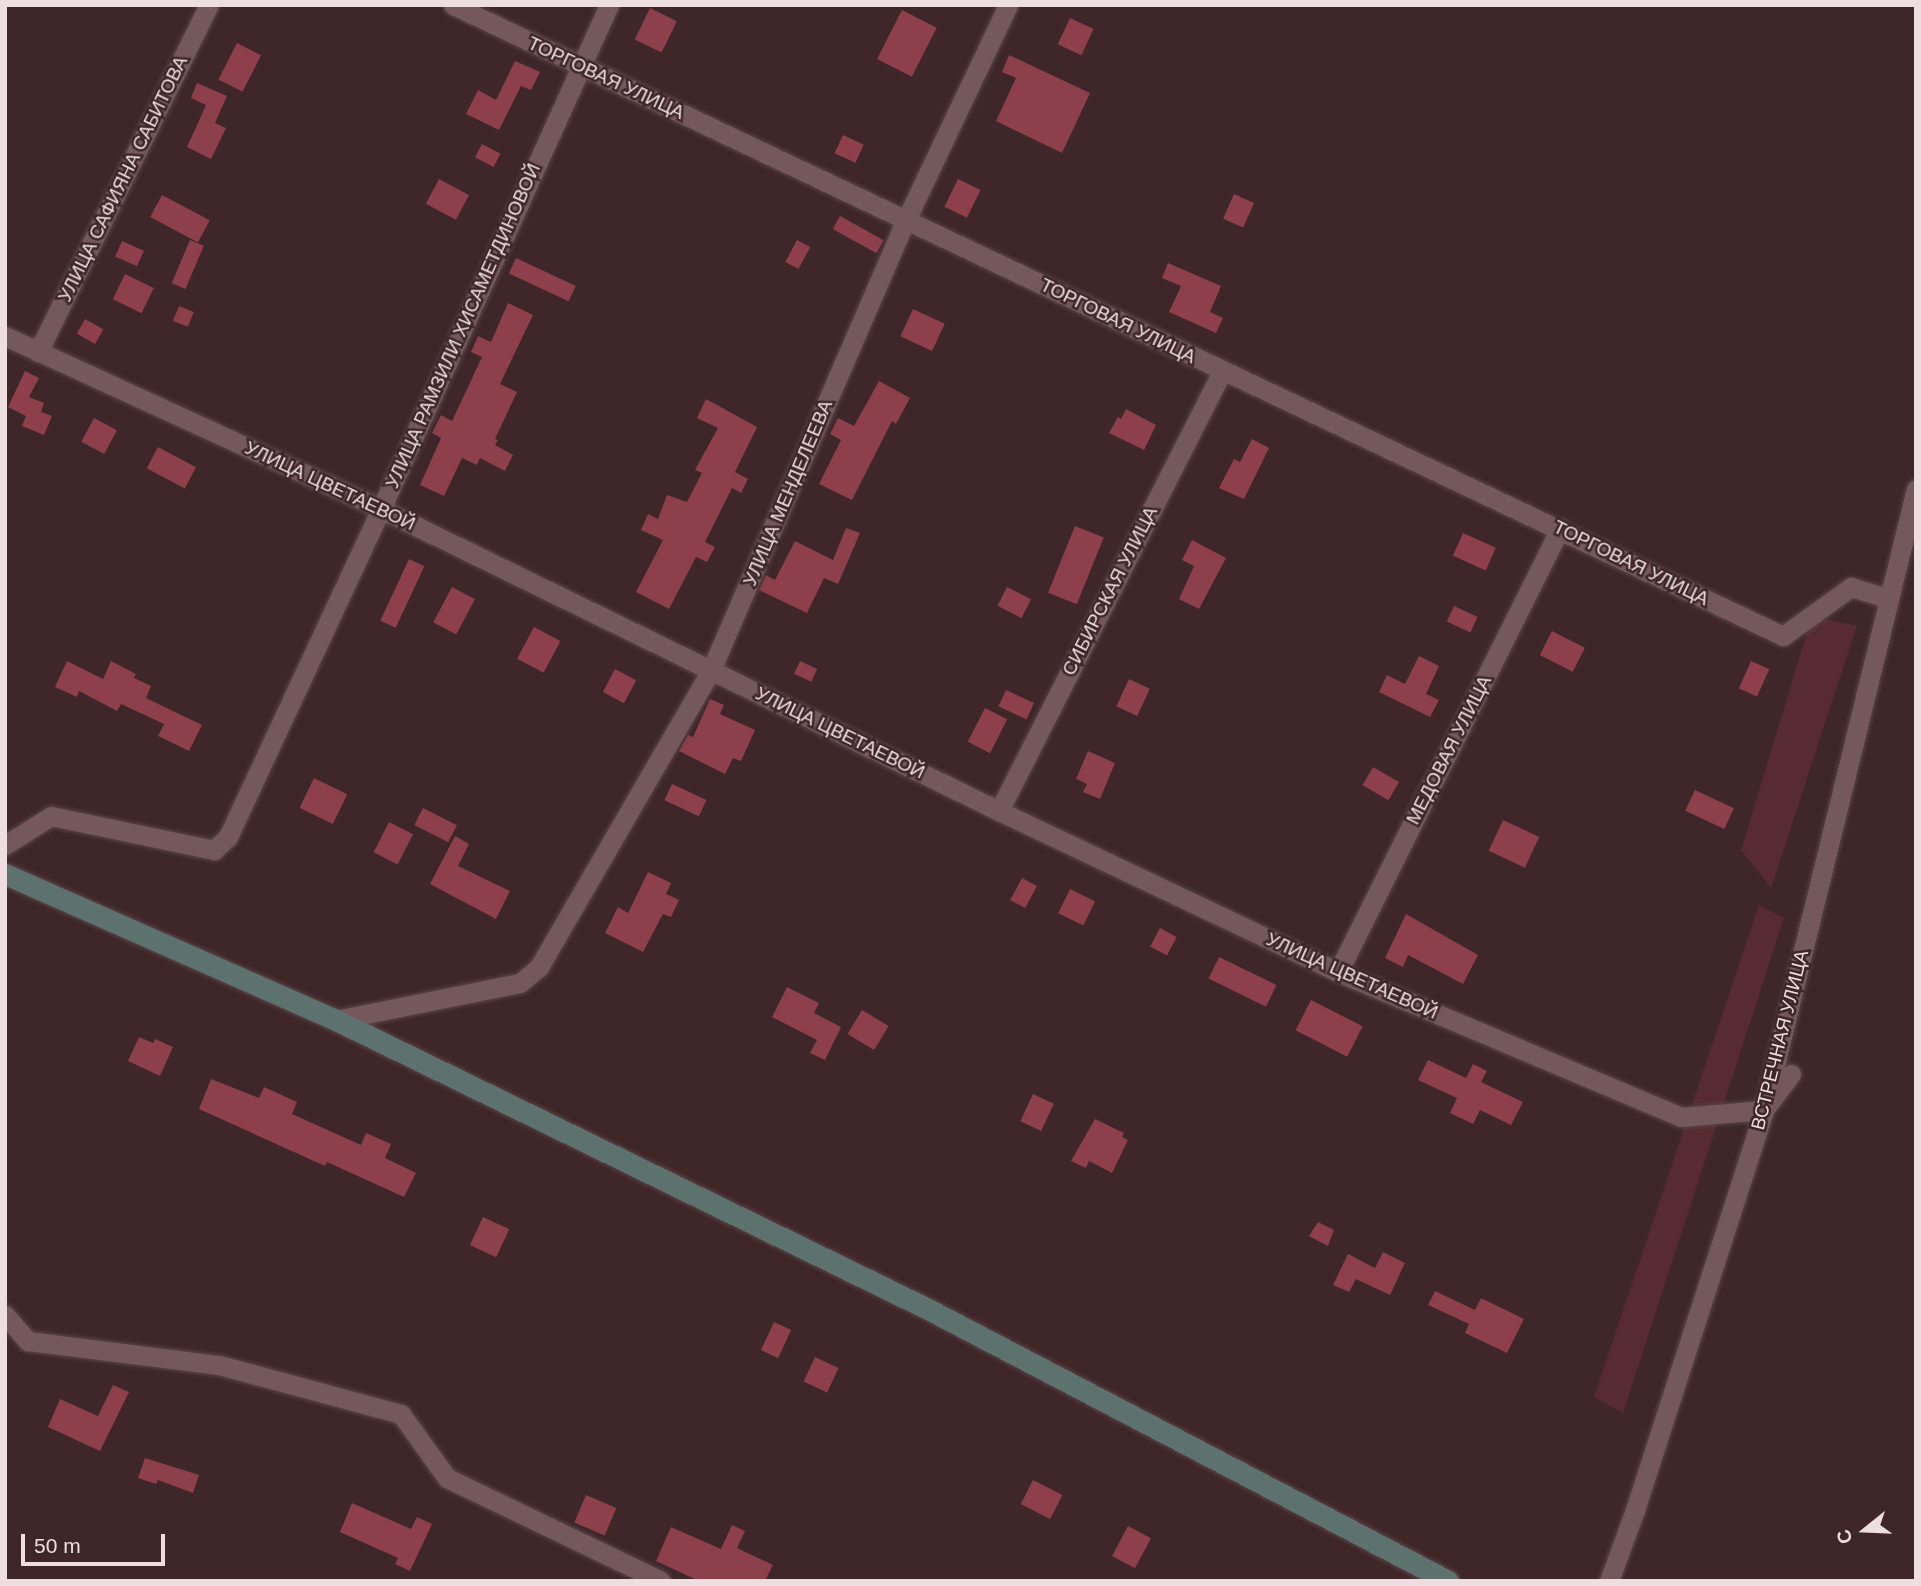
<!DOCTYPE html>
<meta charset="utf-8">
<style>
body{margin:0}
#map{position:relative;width:1921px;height:1586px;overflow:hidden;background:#3e2629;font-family:Arial,sans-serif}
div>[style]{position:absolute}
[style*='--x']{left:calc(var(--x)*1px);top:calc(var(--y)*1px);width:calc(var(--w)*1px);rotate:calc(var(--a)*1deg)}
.green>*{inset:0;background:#572b31}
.building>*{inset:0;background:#8d3f4c;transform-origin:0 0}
.roads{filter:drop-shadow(0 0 2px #594547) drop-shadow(0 0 2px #594547)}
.street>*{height:19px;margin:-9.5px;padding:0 9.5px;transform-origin:9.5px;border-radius:9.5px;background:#74585b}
.secondary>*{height:21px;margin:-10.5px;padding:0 10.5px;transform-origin:10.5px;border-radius:10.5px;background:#5d726e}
span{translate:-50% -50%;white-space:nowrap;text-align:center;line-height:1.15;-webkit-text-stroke:5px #3e2629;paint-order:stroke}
.street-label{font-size:19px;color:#eededf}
.frame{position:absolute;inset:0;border:7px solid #eededf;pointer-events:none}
.north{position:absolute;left:1830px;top:1495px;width:70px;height:70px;-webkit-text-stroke:5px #3e2629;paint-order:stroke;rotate:252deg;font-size:19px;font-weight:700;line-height:28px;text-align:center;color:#eededf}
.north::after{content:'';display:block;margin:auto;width:24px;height:32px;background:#eededf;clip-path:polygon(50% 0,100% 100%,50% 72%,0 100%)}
.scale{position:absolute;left:21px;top:1534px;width:144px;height:32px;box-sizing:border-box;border:4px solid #eededf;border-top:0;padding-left:9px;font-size:21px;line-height:24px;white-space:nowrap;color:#eededf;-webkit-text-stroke:5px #3e2629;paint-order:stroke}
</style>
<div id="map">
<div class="green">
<i style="clip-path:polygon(1812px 616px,1857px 626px,1771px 888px,1741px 850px)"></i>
<i style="clip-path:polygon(1759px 905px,1784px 918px,1623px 1413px,1594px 1397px)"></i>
</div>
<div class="building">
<i style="left:650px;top:8px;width:30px;height:35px;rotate:26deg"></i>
<i style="left:902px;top:10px;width:39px;height:55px;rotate:27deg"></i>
<i style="left:1070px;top:18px;width:26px;height:29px;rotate:25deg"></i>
<i style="left:237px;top:43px;width:27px;height:41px;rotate:27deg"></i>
<i style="clip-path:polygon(1009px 55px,1090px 93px,1062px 153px,996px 121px,1016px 78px,1002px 72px)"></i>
<i style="clip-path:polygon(515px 61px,540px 72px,531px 90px,521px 86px,499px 130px,466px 114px,478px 90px,496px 100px)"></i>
<i style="clip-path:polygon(197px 83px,227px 96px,215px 123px,226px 128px,211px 159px,187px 147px,206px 105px,191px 98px)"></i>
<i style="left:843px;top:135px;width:23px;height:20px;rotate:25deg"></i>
<i style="left:482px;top:144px;width:21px;height:15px;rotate:28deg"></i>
<i style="left:439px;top:179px;width:34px;height:28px;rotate:28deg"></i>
<i style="left:958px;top:179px;width:25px;height:31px;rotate:26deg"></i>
<i style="left:1234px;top:194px;width:22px;height:27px;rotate:24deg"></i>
<i style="left:162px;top:195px;width:54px;height:25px;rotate:28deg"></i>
<i style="left:840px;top:216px;width:50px;height:15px;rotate:29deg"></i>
<i style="left:190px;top:240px;width:15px;height:47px;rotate:23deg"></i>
<i style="left:797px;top:240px;width:15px;height:25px;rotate:28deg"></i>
<i style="left:122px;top:241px;width:24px;height:17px;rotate:24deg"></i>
<i style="left:516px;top:258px;width:66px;height:17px;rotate:25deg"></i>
<i style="clip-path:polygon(1168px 263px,1221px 286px,1210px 312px,1223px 318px,1216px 333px,1169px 312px,1181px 286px,1162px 278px)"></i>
<i style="left:125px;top:274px;width:32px;height:28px;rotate:26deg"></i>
<i style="clip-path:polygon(508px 303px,533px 315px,500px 384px,517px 392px,495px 439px,498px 440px,495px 445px,513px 455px,505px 471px,480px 458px,477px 465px,462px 458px,444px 496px,420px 485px,441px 438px,432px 433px,441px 415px,452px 421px,482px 357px,471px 352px,478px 336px,491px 342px)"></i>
<i style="left:179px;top:306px;width:16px;height:16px;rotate:22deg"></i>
<i style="left:913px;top:309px;width:35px;height:30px;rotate:25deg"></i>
<i style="left:85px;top:319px;width:21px;height:17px;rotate:29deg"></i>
<i style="clip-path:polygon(25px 371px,39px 378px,29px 397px,44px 403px,41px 412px,52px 416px,44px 435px,22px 426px,26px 416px,8px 407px)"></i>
<i style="clip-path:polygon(879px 381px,910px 398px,896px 424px,892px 421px,852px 500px,819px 484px,841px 440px,830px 434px,838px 418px,854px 426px)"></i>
<i style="clip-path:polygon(706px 399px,757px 427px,735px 472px,748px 479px,741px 493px,732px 488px,705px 542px,715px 547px,707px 562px,696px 557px,669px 609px,636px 592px,663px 540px,641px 530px,648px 514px,658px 519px,667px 495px,687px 502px,702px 473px,695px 470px,718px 428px,697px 418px)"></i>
<i style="clip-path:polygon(1126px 409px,1156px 425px,1144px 450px,1109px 433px,1118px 417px,1121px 419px)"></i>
<i style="left:94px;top:418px;width:26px;height:27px;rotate:28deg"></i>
<i style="clip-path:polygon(1252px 439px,1269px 448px,1244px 499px,1219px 488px,1234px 459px,1240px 462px)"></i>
<i style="left:158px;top:447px;width:43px;height:24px;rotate:28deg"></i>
<i style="left:1075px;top:526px;width:31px;height:72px;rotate:22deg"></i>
<i style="clip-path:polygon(846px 528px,860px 533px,838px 584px,824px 578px,807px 613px,759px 590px,766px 575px,775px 580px,795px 541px,833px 560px)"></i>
<i style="left:1463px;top:533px;width:36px;height:25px;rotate:24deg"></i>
<i style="clip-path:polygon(1192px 540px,1226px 558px,1199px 609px,1179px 599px,1194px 566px,1182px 560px)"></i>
<i style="left:409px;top:559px;width:17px;height:68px;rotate:25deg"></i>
<i style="left:452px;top:587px;width:26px;height:40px;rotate:28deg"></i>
<i style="left:1007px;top:587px;width:27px;height:21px;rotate:27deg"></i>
<i style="left:1454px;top:606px;width:26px;height:17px;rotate:25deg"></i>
<i style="left:534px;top:627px;width:30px;height:36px;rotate:28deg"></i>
<i style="left:1552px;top:631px;width:37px;height:27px;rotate:27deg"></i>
<i style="clip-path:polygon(1419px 656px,1439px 666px,1426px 694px,1439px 700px,1430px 717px,1379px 692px,1387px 675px,1405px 684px)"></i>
<i style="clip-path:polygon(67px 661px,103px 679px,111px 661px,136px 674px,134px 678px,151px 686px,146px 698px,202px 725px,189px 751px,158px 736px,164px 724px,121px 704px,117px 711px,79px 691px,77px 697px,55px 687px)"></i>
<i style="left:800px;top:661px;width:19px;height:14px;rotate:25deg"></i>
<i style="left:1751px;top:661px;width:20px;height:30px;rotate:24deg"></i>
<i style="left:615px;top:669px;width:24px;height:26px;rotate:28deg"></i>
<i style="left:1129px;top:679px;width:23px;height:30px;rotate:25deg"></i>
<i style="left:1006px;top:690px;width:31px;height:18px;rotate:25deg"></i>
<i style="clip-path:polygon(710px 699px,724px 705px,720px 714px,755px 730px,741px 761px,733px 758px,725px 774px,679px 751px,688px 735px,693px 737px)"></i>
<i style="left:985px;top:708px;width:25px;height:38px;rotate:27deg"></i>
<i style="clip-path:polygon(1088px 751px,1115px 763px,1100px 799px,1083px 792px,1087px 784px,1076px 779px)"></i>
<i style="left:1373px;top:767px;width:30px;height:21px;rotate:30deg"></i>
<i style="left:314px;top:778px;width:37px;height:33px;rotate:26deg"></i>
<i style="left:672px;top:784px;width:38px;height:18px;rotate:25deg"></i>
<i style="left:1695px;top:790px;width:43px;height:23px;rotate:25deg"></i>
<i style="left:423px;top:808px;width:38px;height:19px;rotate:27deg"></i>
<i style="left:1503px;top:820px;width:40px;height:34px;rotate:25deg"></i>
<i style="left:389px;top:822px;width:27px;height:34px;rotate:27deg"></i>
<i style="clip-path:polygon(455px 836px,469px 844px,458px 866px,510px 891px,496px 919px,430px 884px)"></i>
<i style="clip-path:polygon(648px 872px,671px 883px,666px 894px,679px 900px,671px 917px,663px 914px,643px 952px,605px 933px,618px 907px,628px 913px)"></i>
<i style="left:1022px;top:878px;width:17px;height:25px;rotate:28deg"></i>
<i style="left:1070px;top:889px;width:28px;height:27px;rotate:26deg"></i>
<i style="clip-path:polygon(1406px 914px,1478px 955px,1463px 984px,1408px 955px,1403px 967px,1385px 958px)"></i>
<i style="left:1160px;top:928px;width:19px;height:21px;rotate:28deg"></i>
<i style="left:1219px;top:957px;width:64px;height:24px;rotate:26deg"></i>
<i style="clip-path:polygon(787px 987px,819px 1003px,814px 1013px,841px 1027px,825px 1060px,810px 1053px,817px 1040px,772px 1017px)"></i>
<i style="left:1311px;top:1000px;width:58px;height:34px;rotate:27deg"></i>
<i style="left:862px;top:1010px;width:31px;height:28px;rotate:31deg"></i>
<i style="clip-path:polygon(139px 1037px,153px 1043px,155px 1039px,173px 1047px,160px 1076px,128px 1061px)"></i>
<i style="clip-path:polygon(1428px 1060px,1466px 1078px,1473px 1064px,1487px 1071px,1481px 1082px,1523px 1102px,1511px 1125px,1480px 1110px,1473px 1124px,1450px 1113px,1457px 1098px,1418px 1080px)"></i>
<i style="clip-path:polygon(211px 1079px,259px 1098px,264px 1087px,297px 1102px,292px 1114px,361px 1145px,366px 1133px,391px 1144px,385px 1158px,416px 1173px,404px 1197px,327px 1162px,325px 1166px,199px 1109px)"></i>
<i style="left:1033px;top:1094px;width:23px;height:30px;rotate:25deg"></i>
<i style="clip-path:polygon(1095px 1119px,1124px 1133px,1122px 1137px,1128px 1140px,1112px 1173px,1089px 1161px,1086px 1168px,1071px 1161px)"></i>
<i style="left:483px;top:1217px;width:29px;height:31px;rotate:25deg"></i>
<i style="clip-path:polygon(1318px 1222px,1334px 1230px,1328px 1246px,1309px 1236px)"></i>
<i style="clip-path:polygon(1383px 1252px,1405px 1263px,1390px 1295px,1356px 1279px,1349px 1292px,1333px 1285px,1348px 1254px,1375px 1268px)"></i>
<i style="clip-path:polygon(1435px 1291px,1475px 1310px,1481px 1298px,1524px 1319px,1507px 1353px,1465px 1333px,1469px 1324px,1428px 1305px)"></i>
<i style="left:774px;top:1322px;width:19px;height:31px;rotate:25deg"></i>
<i style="left:815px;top:1357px;width:26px;height:27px;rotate:25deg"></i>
<i style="clip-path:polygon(113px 1385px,129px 1392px,100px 1451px,48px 1427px,60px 1399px,98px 1416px)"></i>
<i style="clip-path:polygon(145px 1458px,199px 1475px,193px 1493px,158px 1480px,156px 1484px,138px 1478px)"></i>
<i style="left:1033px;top:1480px;width:33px;height:27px;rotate:27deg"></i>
<i style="left:586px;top:1495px;width:33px;height:30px;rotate:23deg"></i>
<i style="clip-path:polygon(352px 1503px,411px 1529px,417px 1517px,432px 1524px,410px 1571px,395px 1564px,398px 1558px,340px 1532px)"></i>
<i style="clip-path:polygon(732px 1525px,745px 1531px,737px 1548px,773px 1565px,765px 1581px,699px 1581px,656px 1561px,671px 1527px,721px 1549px)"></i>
<i style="left:1128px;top:1526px;width:26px;height:34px;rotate:28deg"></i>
</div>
<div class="roads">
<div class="street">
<i style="--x:453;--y:5;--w:1472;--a:25.38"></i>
<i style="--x:1783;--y:636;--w:84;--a:-35.8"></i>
<i style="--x:1851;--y:587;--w:38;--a:17"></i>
<i style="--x:5;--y:336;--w:414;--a:24.7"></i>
<i style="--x:381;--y:509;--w:688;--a:26.04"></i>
<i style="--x:999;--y:811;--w:375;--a:25.4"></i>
<i style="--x:1338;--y:972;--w:372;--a:22.9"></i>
<i style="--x:1681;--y:1117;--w:83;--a:-4.8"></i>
<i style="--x:1764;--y:1110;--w:45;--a:-53.1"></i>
<i style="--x:38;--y:352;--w:387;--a:-63.8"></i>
<i style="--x:999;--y:811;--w:493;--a:-63.1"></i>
<i style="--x:5;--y:845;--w:54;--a:-32.2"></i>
<i style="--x:51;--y:816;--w:167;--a:11.8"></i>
<i style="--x:214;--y:850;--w:19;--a:-43"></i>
<i style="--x:228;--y:837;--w:362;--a:-65"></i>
<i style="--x:381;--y:509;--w:553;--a:-65.66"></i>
<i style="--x:1338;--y:972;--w:496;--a:-63.4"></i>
<i style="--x:336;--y:1020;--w:188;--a:-11.4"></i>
<i style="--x:520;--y:983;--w:25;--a:-40"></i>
<i style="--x:539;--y:967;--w:343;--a:-59.9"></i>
<i style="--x:711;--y:670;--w:490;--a:-66.6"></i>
<i style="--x:906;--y:220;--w:238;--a:-64.6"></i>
<i style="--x:5;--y:1315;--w:35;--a:49"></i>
<i style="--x:28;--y:1341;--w:193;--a:7.2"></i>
<i style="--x:219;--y:1365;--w:188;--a:15.1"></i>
<i style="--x:401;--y:1414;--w:79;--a:54.3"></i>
<i style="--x:447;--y:1478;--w:237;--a:25.7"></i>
<i style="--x:1609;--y:1581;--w:76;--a:-69.9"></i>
<i style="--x:1635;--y:1510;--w:420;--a:-72.1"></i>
<i style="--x:1764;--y:1110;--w:639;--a:-76.25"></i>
</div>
<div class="secondary">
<i style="--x:5;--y:874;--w:362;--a:23.8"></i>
<i style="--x:336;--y:1020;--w:659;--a:26.02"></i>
<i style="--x:928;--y:1309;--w:587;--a:27.61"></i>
</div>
</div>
<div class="street-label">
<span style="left:606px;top:78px;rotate:25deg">ТОРГОВАЯ УЛИЦА</span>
<span style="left:123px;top:179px;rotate:-64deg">УЛИЦА САФИЯНА САБИТОВА</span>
<span style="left:1118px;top:321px;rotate:26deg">ТОРГОВАЯ УЛИЦА</span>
<span style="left:463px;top:326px;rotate:-66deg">УЛИЦА РАМЗИЛИ ХИСАМЕТДИНОВОЙ</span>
<span style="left:330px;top:486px;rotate:25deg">УЛИЦА ЦВЕТАЕВОЙ</span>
<span style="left:788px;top:493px;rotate:-67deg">УЛИЦА МЕНДЕЛЕЕВА</span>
<span style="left:1631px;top:563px;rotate:26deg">ТОРГОВАЯ УЛИЦА</span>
<span style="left:1110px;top:591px;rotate:-63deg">СИБИРСКАЯ УЛИЦА</span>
<span style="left:840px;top:733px;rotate:26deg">УЛИЦА ЦВЕТАЕВОЙ</span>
<span style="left:1449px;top:750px;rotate:-63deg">МЕДОВАЯ УЛИЦА</span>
<span style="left:1352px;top:976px;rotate:24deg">УЛИЦА ЦВЕТАЕВОЙ</span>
<span style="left:1780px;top:1040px;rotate:-76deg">ВСТРЕЧНАЯ УЛИЦА</span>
</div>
<div class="frame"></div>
<div class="north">С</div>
<div class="scale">50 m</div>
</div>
